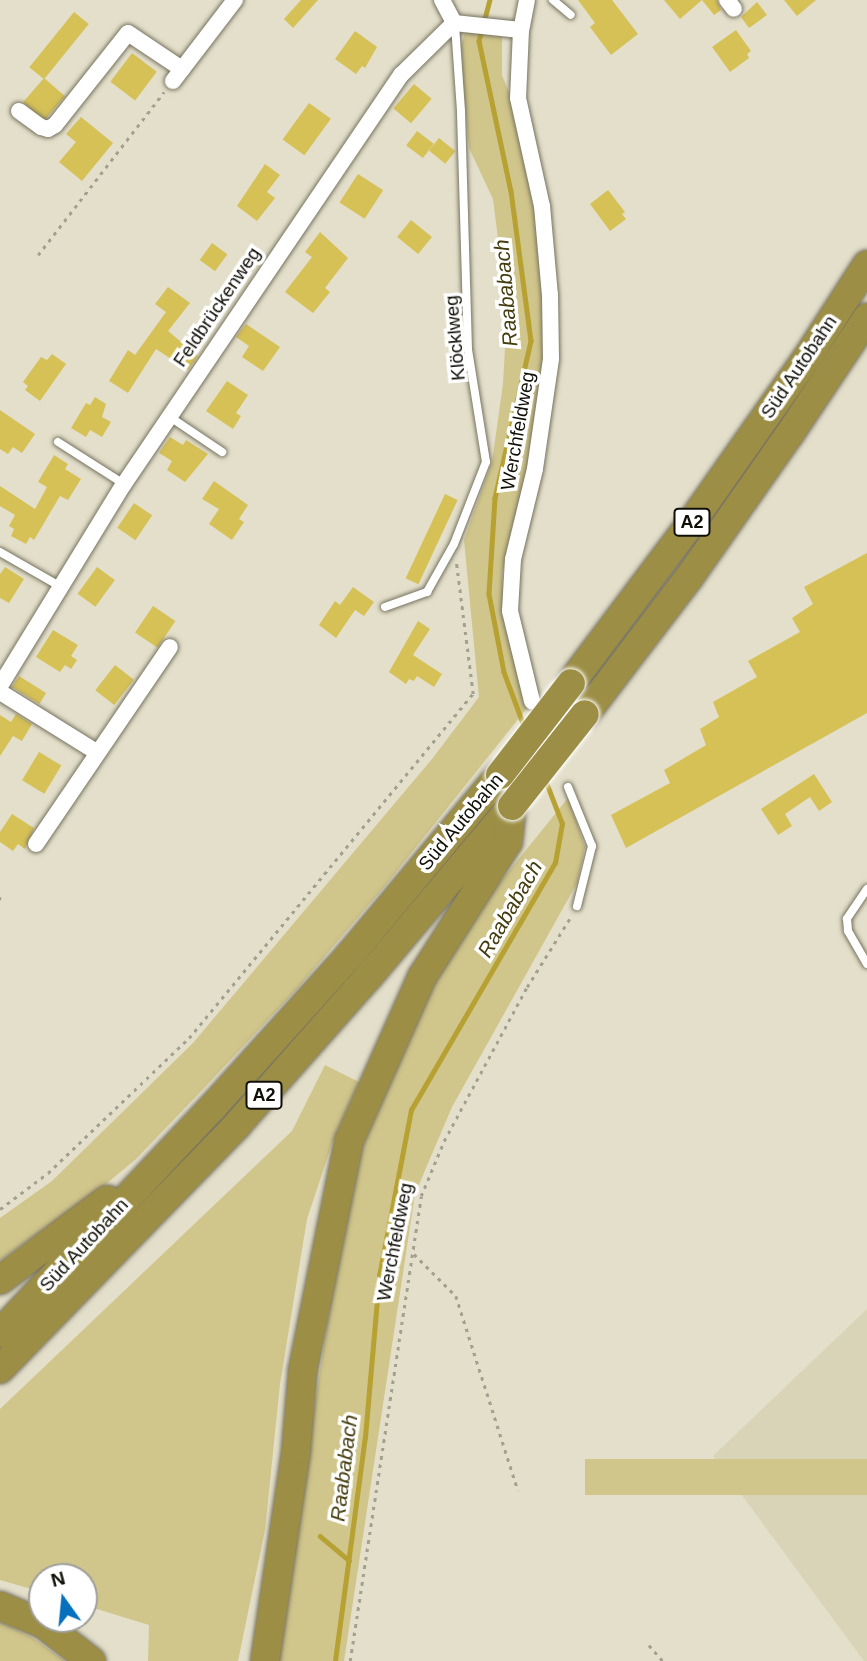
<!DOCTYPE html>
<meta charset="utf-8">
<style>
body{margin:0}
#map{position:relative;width:867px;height:1661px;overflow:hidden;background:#e3dfca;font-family:Helvetica,sans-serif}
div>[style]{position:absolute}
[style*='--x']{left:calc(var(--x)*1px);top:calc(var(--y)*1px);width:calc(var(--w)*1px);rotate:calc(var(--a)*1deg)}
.built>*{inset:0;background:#d9d3b7}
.green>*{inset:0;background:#d0c58a;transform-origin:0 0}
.stream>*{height:4.5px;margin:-2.25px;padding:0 2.25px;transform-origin:2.25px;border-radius:2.25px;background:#b6a132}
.building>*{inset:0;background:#d6c157;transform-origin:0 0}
.path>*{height:2.5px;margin-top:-1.25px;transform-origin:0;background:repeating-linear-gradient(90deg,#a3a08f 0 3.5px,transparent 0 8.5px)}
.roads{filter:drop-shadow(0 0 2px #777360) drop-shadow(0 0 2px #777360)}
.lane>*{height:8px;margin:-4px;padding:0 4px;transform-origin:4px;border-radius:4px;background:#fff}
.street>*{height:16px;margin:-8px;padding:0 8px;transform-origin:8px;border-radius:8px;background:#fff}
.highway>*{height:28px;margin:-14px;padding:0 14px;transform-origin:14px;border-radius:14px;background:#9c8e45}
.bridges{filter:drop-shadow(0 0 2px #fff) drop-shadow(0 0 2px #fff)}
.highway-bridge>*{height:28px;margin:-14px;padding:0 14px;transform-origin:14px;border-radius:14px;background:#9c8e45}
span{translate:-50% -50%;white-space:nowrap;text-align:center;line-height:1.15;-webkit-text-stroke:7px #fff;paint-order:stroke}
.shield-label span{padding:2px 5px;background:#fff;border:2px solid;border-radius:5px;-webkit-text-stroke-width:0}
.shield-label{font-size:18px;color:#0f0e07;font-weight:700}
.street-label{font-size:19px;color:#0f0e07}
.water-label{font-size:21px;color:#443c0e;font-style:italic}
.north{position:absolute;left:28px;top:1563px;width:70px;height:70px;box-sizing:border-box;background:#fff;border:2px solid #9f9f9c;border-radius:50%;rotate:345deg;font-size:19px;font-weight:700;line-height:28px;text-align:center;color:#0f0e07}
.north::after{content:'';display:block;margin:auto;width:24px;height:32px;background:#0670bc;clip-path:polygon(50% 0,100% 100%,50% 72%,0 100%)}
</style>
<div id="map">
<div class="built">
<i style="clip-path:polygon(867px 1309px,867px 1661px,864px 1661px,713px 1456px)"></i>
</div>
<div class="green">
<i style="clip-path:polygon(466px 30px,502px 35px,502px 75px,514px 105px,540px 239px,545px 359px,530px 474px,502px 573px,504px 605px,527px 708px,385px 886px,296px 990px,206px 1086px,136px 1159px,94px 1194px,0 1260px,0 1218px,52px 1181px,193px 1043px,432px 759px,479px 697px,464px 540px,492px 462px,503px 384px,507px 310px,493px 199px,469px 148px,460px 49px)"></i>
<i style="clip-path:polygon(568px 798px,585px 847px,577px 883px,452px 1107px,415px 1194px,344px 1661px,275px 1661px,348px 1191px,374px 1114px,445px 958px,480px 907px)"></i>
<i style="clip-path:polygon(325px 1065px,359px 1082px,333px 1141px,307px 1219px,280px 1384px,265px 1530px,238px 1661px,148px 1661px,149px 1625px,84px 1605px,84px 1577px,42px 1577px,42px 1592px,0 1580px,0 1409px,292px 1131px)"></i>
<i style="left:867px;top:1459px;width:36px;height:282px;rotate:90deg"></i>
<i style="clip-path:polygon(0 1622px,33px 1638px,65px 1661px,0 1661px)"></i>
</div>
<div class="stream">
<i style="--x:490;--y:0;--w:42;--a:105"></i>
<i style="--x:479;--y:41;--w:153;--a:78"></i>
<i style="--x:511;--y:191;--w:151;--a:82.4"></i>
<i style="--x:531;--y:341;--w:161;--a:102.9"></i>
<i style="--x:495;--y:498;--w:96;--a:93.6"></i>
<i style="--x:489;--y:594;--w:79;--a:79.1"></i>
<i style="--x:504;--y:672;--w:58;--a:69.7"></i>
<i style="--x:320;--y:1536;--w:38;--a:40"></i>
<i style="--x:335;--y:1661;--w:226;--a:-82.4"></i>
<i style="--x:365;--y:1437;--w:162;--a:-85"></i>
<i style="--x:379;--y:1276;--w:169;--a:-79.1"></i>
<i style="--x:411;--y:1110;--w:286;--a:-59.8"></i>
<i style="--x:555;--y:863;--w:40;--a:-80"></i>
<i style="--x:562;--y:824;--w:47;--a:-111.1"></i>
</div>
<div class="building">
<i style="clip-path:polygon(301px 0,318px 0,293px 28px,284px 19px)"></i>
<i style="clip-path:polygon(578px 0,612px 0,638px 34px,611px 55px,590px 27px,595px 23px)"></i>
<i style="clip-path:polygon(664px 0,717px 0,721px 10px,714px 15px,702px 0,680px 19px)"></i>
<i style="clip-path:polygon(784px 0,816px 0,797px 16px)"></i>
<i style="clip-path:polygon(757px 2px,767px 15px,749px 28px,741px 17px)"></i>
<i style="left:74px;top:12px;width:19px;height:71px;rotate:39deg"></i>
<i style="clip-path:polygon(736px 30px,751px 51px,747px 54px,749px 58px,730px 72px,712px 47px)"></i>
<i style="clip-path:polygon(355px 31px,377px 47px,365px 68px,362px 66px,356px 74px,335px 59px)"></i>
<i style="left:132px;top:53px;width:31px;height:36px;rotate:37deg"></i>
<i style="left:44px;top:78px;width:28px;height:32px;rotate:41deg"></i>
<i style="left:414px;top:84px;width:23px;height:32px;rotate:40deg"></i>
<i style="left:309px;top:103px;width:27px;height:45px;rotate:36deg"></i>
<i style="clip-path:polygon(81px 117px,113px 143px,82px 181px,59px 162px,76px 142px,66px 134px)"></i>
<i style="left:417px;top:131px;width:21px;height:18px;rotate:37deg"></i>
<i style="left:439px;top:138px;width:21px;height:16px;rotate:39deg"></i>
<i style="clip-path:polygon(265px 164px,280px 175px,267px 192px,275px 198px,257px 221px,237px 206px)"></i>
<i style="left:358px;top:174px;width:30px;height:34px;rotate:33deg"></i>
<i style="clip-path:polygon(608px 190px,625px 212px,622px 214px,626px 219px,610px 231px,590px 204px)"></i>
<i style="left:411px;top:220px;width:27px;height:22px;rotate:39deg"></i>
<i style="clip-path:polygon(320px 232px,348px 258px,325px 288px,330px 292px,313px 313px,285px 292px,312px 257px,305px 252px)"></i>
<i style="left:212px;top:243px;width:19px;height:21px;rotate:36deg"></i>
<i style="clip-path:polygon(168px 287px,190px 303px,168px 331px,198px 356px,188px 370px,156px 349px,128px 393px,109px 381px,128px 350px,135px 355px,166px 312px,155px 304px)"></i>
<i style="clip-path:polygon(246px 324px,280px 347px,263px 371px,242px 357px,249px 346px,236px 337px)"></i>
<i style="clip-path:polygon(52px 354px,66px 364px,40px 401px,25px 390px,28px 386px,23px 382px,41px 357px,47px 360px)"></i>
<i style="clip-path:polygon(227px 381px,248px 395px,236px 413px,241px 416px,233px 429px,206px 411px)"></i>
<i style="clip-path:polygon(95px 397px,106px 404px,102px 417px,111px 422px,102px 437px,90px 430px,86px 437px,71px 428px,86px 403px,90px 405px)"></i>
<i style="clip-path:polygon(0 410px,35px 434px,22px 453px,13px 447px,8px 454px,0 449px)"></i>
<i style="clip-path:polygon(170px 437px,183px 445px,186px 440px,208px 454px,185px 482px,167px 470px,172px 461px,159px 453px)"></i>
<i style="clip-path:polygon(54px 455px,68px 464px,65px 469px,81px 479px,68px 500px,60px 496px,34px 540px,30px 537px,26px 544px,11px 536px,14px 529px,9px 526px,15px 515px,0 506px,0 486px,35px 509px,47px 487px,38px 482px)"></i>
<i style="clip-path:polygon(214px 481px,248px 505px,239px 519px,244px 522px,232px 540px,209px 524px,219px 509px,202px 499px)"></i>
<i style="left:445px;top:494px;width:14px;height:93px;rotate:25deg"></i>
<i style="left:134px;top:503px;width:22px;height:30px;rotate:34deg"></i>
<i style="clip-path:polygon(867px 553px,867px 713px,626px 848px,611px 815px,670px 783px,664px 770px,706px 745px,700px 729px,719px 717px,713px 702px,757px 677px,748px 661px,800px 632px,792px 618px,813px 604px,804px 587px)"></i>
<i style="clip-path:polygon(5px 567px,24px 579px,9px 603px,0 598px,0 574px)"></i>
<i style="left:97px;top:567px;width:22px;height:33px;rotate:36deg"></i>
<i style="clip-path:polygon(353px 587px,374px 602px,364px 616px,355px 610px,336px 638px,319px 625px,335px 601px,340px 605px)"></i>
<i style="left:153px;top:606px;width:27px;height:32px;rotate:34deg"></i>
<i style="clip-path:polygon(418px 621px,430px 629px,413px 655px,442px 674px,434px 687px,417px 676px,414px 681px,409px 679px,406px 684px,389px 672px)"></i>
<i style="clip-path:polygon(53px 630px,78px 645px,71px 656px,77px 660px,71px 669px,65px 665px,60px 672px,36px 657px)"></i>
<i style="left:115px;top:665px;width:24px;height:32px;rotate:38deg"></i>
<i style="left:19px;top:676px;width:32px;height:13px;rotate:32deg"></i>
<i style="clip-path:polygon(16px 714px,32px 724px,22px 741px,13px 736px,0 756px,0 715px,11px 722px)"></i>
<i style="left:39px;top:752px;width:26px;height:33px;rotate:31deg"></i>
<i style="clip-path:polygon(814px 774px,832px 802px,819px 811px,810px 797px,785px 814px,792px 826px,778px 835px,761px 809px)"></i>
<i style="clip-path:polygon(12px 814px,34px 828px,25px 849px,18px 844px,13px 851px,0 842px,0 832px)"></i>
</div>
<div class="path">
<i style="--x:38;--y:255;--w:206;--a:-52.3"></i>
<i style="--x:0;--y:897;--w:3;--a:90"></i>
<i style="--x:0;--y:1209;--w:60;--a:-36.9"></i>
<i style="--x:48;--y:1173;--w:195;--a:-43.8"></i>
<i style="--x:189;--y:1038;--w:446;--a:-50.5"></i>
<i style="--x:473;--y:694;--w:134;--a:-97.3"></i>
<i style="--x:414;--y:1254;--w:59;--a:45"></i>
<i style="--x:456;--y:1296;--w:204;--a:72.3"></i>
<i style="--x:649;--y:1645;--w:21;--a:49"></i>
<i style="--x:350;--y:1661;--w:470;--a:-81.3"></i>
<i style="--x:421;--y:1196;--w:60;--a:-67.3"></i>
<i style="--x:444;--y:1141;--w:175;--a:-61.7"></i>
<i style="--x:527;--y:987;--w:85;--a:-58"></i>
</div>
<div class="roads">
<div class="lane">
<i style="--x:553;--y:0;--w:23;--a:40"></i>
<i style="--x:170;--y:417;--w:63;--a:33.9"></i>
<i style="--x:58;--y:442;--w:78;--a:32.5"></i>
<i style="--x:0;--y:552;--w:70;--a:29.8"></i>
<i style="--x:385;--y:607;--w:45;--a:-19.7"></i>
<i style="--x:427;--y:592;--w:55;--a:-60.6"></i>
<i style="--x:454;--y:544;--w:88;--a:-68.7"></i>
<i style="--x:486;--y:462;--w:114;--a:-99.1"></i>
<i style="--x:468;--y:349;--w:238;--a:-91.7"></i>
<i style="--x:461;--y:111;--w:86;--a:-94"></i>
<i style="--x:568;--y:787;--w:64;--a:67.9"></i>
<i style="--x:592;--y:846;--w:62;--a:104"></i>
<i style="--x:867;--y:889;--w:36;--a:124"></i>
<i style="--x:847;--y:919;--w:12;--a:85"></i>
<i style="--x:848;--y:931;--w:38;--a:60"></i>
</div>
<div class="street">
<i style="--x:442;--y:0;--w:26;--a:62"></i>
<i style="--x:527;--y:0;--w:31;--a:101"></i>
<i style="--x:521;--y:30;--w:68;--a:92.5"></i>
<i style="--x:518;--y:98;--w:111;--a:77.5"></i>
<i style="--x:542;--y:206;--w:89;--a:84.9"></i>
<i style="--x:550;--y:295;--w:64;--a:89.1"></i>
<i style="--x:551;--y:359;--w:111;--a:98.3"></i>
<i style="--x:535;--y:469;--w:93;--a:103.7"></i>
<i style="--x:513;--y:559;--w:52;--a:93.3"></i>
<i style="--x:510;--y:611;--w:93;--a:76.3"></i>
<i style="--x:727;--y:0;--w:11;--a:52"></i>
<i style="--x:173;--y:81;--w:102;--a:-52.6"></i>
<i style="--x:19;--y:111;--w:27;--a:36"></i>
<i style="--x:41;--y:127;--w:7;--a:16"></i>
<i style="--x:48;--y:129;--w:8;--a:-30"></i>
<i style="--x:55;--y:125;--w:117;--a:-51.6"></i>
<i style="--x:128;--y:33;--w:65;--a:33.7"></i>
<i style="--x:0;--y:686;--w:237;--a:-58.5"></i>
<i style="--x:124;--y:484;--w:494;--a:-55.9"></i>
<i style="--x:401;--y:75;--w:74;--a:-44.5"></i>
<i style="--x:454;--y:23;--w:67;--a:6"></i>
<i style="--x:0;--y:692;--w:115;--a:31.9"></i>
<i style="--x:36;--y:844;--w:238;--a:-55.8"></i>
</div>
<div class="highway">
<i style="--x:571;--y:683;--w:200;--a:-53.1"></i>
<i style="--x:691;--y:523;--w:202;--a:-54.9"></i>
<i style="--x:807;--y:358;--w:111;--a:-57.2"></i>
<i style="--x:585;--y:714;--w:170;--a:-52.7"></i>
<i style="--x:688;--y:579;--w:176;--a:-55"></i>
<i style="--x:789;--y:435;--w:141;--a:-56.3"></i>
<i style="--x:0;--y:1280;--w:134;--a:-36.8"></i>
<i style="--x:0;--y:1333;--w:311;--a:-46.7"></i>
<i style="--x:213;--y:1107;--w:205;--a:-48"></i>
<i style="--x:350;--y:955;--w:234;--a:-50.2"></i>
<i style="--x:0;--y:1369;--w:340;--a:-45.8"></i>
<i style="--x:237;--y:1125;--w:199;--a:-48.5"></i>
<i style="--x:369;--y:976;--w:222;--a:-49.9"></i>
<i style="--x:0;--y:1606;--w:47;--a:22.7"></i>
<i style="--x:43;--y:1624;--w:61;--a:37.6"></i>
<i style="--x:265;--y:1661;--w:213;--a:-81.6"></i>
<i style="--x:296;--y:1450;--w:81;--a:-85.1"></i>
<i style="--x:303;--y:1369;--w:233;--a:-78.6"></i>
<i style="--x:349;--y:1141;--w:180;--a:-66"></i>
<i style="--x:422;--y:977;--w:160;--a:-57.5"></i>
<i style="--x:508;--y:842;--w:36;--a:-84"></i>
</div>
</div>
<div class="bridges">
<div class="highway-bridge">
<i style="--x:500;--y:775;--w:116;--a:-52.3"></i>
<i style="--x:512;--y:806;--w:117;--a:-51.6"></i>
</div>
</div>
<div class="shield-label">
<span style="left:692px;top:522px">A2</span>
<span style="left:264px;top:1095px">A2</span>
</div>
<div class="street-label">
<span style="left:217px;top:307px;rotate:-56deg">Feldbrückenweg</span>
<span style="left:455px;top:338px;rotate:-95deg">Klöcklweg</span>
<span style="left:799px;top:367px;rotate:-56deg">Süd Autobahn</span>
<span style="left:518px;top:431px;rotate:-80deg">Werchfeldweg</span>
<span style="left:461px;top:822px;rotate:-50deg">Süd Autobahn</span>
<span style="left:395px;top:1242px;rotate:-79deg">Werchfeldweg</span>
<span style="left:84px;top:1245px;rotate:-47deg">Süd Autobahn</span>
</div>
<div class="water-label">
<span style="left:506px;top:293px;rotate:-95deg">Raababach</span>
<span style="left:510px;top:909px;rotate:-60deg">Raababach</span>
<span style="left:344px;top:1468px;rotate:-83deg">Raababach</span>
</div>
<div class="north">N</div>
</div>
